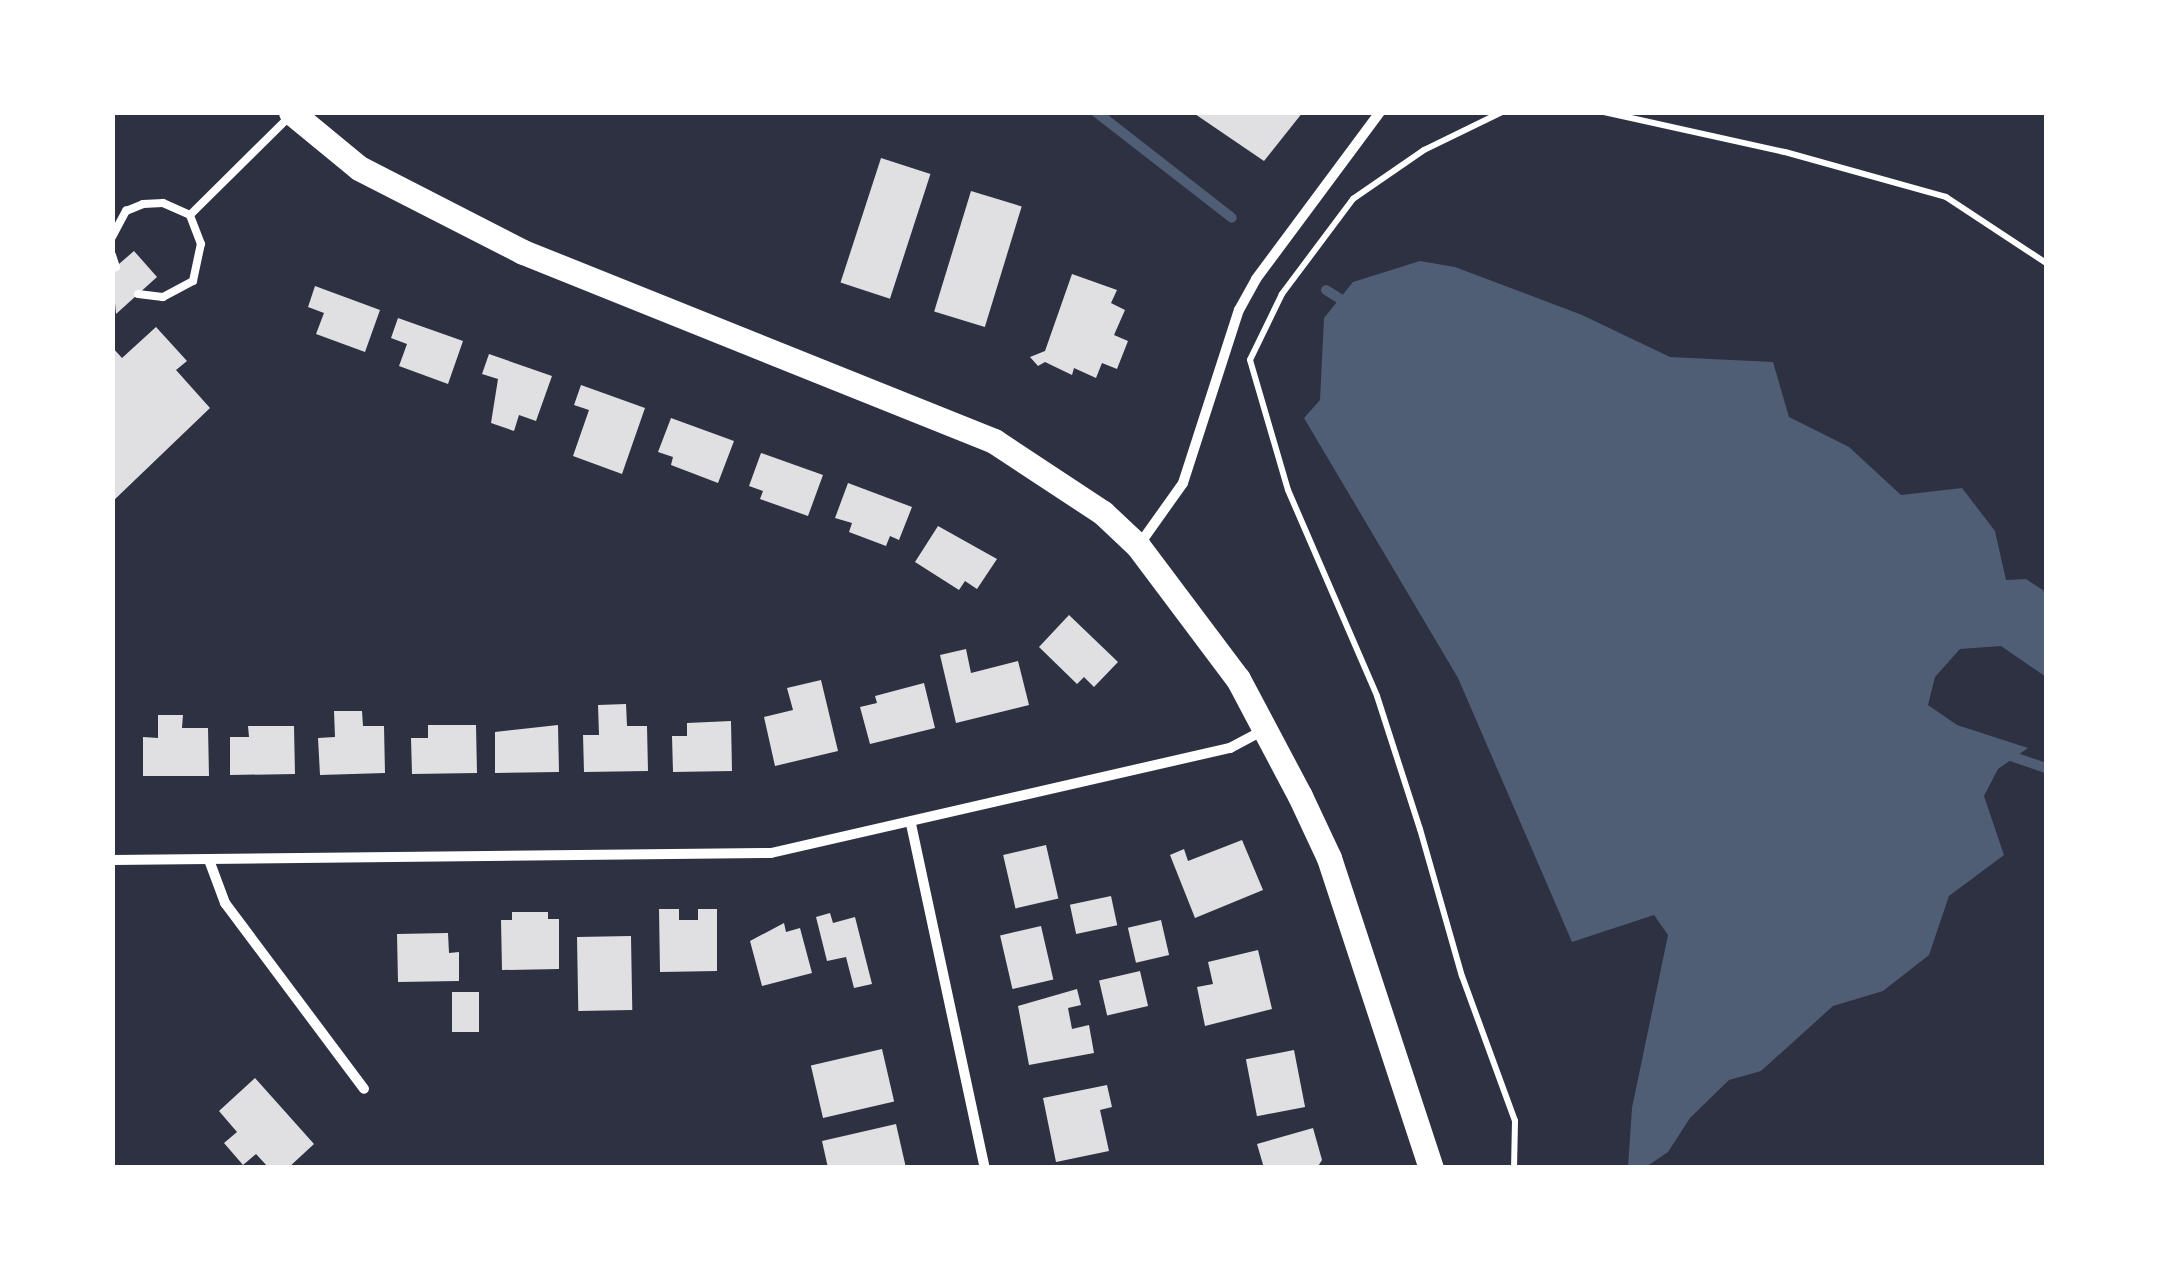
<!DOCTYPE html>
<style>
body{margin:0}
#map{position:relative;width:2159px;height:1280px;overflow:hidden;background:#2d3142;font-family:"Roboto Condensed",sans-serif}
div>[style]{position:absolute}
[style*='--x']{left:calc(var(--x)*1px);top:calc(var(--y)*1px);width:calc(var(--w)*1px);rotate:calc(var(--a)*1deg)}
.water>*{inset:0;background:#4f5d75}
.stream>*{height:10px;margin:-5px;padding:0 5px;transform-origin:5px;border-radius:5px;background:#4f5d75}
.building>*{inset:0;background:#e0e0e3;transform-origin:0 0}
.path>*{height:6px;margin:-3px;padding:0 3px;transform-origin:3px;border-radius:3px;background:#fff}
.service>*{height:8px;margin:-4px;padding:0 4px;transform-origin:4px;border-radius:4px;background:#fff}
.minor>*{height:10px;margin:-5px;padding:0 5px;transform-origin:5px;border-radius:5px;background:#fff}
.primary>*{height:25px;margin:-12.5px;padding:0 12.5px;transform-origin:12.5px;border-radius:12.5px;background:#fff}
span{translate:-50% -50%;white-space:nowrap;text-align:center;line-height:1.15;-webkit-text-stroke:10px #fff;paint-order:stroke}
.frame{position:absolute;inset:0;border:115px solid #fff;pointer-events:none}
</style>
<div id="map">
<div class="water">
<i style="clip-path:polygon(1420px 261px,1455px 267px,1582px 315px,1670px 357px,1773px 362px,1789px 417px,1849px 447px,1901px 495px,1962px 488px,1995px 531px,2006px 580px,2026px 579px,2046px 592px,2046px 677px,2001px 646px,1960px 649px,1935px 677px,1928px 705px,1957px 725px,2028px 748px,1998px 769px,1984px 796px,2004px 855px,1949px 896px,1929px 955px,1883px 991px,1833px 1006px,1761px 1071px,1729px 1080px,1690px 1118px,1668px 1152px,1646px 1167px,1628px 1167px,1632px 1108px,1668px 935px,1654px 915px,1572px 942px,1458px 678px,1304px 418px,1320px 400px,1324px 318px,1353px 282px)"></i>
</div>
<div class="stream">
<i style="--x:1096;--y:112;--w:172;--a:37.9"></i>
<i style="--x:1326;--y:290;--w:26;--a:32"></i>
<i style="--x:2005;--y:754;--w:43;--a:18.9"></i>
</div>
<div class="building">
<i style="clip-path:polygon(1192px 112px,1303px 112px,1264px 161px)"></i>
<i style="left:881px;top:158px;width:52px;height:131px;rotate:18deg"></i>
<i style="left:971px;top:191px;width:53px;height:126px;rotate:17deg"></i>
<i style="clip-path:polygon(134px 251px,157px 277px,116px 314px,112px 270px)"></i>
<i style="clip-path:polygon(1072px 274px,1117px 290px,1111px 303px,1125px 310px,1114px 335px,1128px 341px,1117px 369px,1102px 363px,1096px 378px,1074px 368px,1072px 375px,1045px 362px,1038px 366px,1030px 357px,1045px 351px)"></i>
<i style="clip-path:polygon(315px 286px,380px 310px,365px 352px,316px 334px,324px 313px,308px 307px)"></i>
<i style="clip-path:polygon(398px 318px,463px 341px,448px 384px,399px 366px,407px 344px,391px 338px)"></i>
<i style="clip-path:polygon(156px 327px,187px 361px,176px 370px,210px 408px,112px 502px,112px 347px,122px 358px)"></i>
<i style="clip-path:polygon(489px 354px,552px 376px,536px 421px,519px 415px,514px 431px,491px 423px,498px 379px,482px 374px)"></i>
<i style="clip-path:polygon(581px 385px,645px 408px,622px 474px,573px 456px,589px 410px,574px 405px)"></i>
<i style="clip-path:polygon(671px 418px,734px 441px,718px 483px,671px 465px,673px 457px,658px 452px)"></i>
<i style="clip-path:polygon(761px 453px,823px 475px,808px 516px,760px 499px,763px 491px,749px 486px)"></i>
<i style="clip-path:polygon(848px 483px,912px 507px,899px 540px,890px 536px,886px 546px,849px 532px,852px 523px,835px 518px)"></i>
<i style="clip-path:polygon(938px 526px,997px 559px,977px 589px,965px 581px,959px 590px,915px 562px)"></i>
<i style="clip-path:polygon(1069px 615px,1118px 662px,1094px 687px,1084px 677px,1077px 684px,1039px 647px)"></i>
<i style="clip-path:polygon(966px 649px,971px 673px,1018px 661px,1029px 705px,956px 723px,940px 655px)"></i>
<i style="clip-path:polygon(821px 680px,838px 751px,775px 766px,764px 717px,793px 710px,787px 688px)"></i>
<i style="clip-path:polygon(924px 683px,935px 728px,870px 744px,860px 707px,877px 703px,875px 696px)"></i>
<i style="clip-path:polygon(626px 704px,627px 726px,647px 726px,648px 771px,584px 772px,583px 735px,599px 735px,598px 705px)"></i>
<i style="clip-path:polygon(334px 711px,362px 711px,363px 726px,384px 726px,385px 773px,320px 775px,318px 738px,335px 737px)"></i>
<i style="clip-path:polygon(158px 715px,183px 715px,182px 728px,208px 728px,209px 776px,143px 776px,143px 737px,158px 738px)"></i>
<i style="clip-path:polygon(731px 721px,732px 771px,673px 772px,672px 736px,687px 736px,687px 723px)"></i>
<i style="clip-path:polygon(428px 725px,476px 725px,477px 773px,412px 774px,411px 738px,428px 738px)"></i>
<i style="clip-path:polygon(558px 725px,559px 772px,495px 773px,495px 732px)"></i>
<i style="clip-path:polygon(248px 726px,294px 726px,295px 774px,230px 775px,230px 737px,249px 737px)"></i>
<i style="clip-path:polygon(1242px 840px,1263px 890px,1195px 918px,1170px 855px,1184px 849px,1188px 861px)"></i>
<i style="left:1046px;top:845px;width:55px;height:44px;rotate:77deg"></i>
<i style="left:1111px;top:896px;width:30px;height:42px;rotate:78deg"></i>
<i style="clip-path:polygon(659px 909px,679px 909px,679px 920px,698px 920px,698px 909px,717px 909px,717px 971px,660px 972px)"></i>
<i style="clip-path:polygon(512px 912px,548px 912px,548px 919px,559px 919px,559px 969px,502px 970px,501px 920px,512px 920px)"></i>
<i style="clip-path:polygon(830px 913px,833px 923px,855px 917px,872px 984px,854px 988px,846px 957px,827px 961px,816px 917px)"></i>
<i style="left:1161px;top:920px;width:36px;height:34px;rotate:77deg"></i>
<i style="clip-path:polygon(784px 923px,786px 932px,800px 928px,812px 973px,762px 986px,750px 941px)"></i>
<i style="left:1041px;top:926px;width:55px;height:42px;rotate:77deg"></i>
<i style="clip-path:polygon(448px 933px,449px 953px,459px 952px,459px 981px,398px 982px,397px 934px)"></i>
<i style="left:631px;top:936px;width:74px;height:54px;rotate:89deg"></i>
<i style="clip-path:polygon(1258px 950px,1272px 1009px,1205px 1026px,1197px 987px,1213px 984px,1208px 962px)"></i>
<i style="left:1140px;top:971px;width:36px;height:42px;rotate:77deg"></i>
<i style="clip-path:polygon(1077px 989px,1081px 1005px,1068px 1008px,1072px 1029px,1089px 1025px,1094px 1053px,1029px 1065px,1018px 1006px)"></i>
<i style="left:452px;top:992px;width:27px;height:40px"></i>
<i style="left:882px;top:1049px;width:54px;height:73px;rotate:77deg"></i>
<i style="left:1294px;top:1050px;width:58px;height:49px;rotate:79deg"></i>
<i style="clip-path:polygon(255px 1078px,314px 1144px,288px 1168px,269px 1168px,256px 1154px,243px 1165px,224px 1143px,237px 1132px,219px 1111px)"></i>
<i style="clip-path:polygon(1107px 1085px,1112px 1107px,1100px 1110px,1109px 1151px,1056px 1162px,1043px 1098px)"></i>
<i style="clip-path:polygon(896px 1124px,906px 1168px,828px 1168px,822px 1141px)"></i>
<i style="clip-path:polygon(1313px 1128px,1322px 1160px,1317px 1168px,1264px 1168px,1257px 1144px)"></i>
</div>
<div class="path">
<i style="--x:1502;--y:112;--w:87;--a:154"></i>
<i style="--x:1424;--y:150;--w:86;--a:145.4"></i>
<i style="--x:1353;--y:199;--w:119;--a:126.8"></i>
<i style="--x:1282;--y:294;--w:73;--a:115.9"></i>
<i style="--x:1250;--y:360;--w:135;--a:73.7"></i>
<i style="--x:1288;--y:490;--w:224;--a:66.6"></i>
<i style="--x:1377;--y:696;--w:140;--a:72.1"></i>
<i style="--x:1420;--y:829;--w:153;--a:74.1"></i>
<i style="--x:1462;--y:976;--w:154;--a:69.9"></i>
<i style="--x:1515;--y:1121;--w:47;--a:91.2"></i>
<i style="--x:1604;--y:112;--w:185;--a:12.5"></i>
<i style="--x:1785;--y:152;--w:167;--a:15.6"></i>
<i style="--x:1946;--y:197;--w:120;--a:33.4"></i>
</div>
<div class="service">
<i style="--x:112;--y:237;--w:30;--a:-62"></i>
<i style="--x:126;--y:211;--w:18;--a:-22"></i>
<i style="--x:143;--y:204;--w:20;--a:-3"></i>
<i style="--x:163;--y:203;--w:30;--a:24"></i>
<i style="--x:190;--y:215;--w:139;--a:-44.7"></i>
<i style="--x:112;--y:255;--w:13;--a:72"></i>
<i style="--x:138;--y:294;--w:25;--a:7"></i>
<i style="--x:163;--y:297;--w:34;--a:-28"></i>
<i style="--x:193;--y:281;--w:38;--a:-78"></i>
<i style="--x:201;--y:244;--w:31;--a:-111"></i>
</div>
<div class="minor">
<i style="--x:1139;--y:545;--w:76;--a:-54.6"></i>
<i style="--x:1183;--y:483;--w:182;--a:-72.1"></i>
<i style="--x:1239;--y:310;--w:35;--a:-61"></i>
<i style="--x:1256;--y:279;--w:208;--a:-53.4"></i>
<i style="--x:911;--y:824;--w:352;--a:77.9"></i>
<i style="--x:112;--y:860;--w:659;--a:-0.61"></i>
<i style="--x:771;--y:853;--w:471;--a:-12.9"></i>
<i style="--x:1230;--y:748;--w:38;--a:-28"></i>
<i style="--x:209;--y:860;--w:46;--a:69.6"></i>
<i style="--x:225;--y:903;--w:232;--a:53.2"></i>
</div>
<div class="primary">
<i style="--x:291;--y:112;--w:88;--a:39.5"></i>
<i style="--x:359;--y:168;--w:184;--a:27.1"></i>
<i style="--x:523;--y:252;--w:508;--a:21.86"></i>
<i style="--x:994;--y:441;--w:131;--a:33.4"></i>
<i style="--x:1103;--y:513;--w:48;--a:43.3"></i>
<i style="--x:1138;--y:546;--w:166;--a:53.1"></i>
<i style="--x:1238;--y:679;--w:132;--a:62.1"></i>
<i style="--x:1300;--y:796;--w:68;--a:64.9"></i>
<i style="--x:1329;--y:858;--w:326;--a:71.8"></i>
</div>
<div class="frame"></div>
</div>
